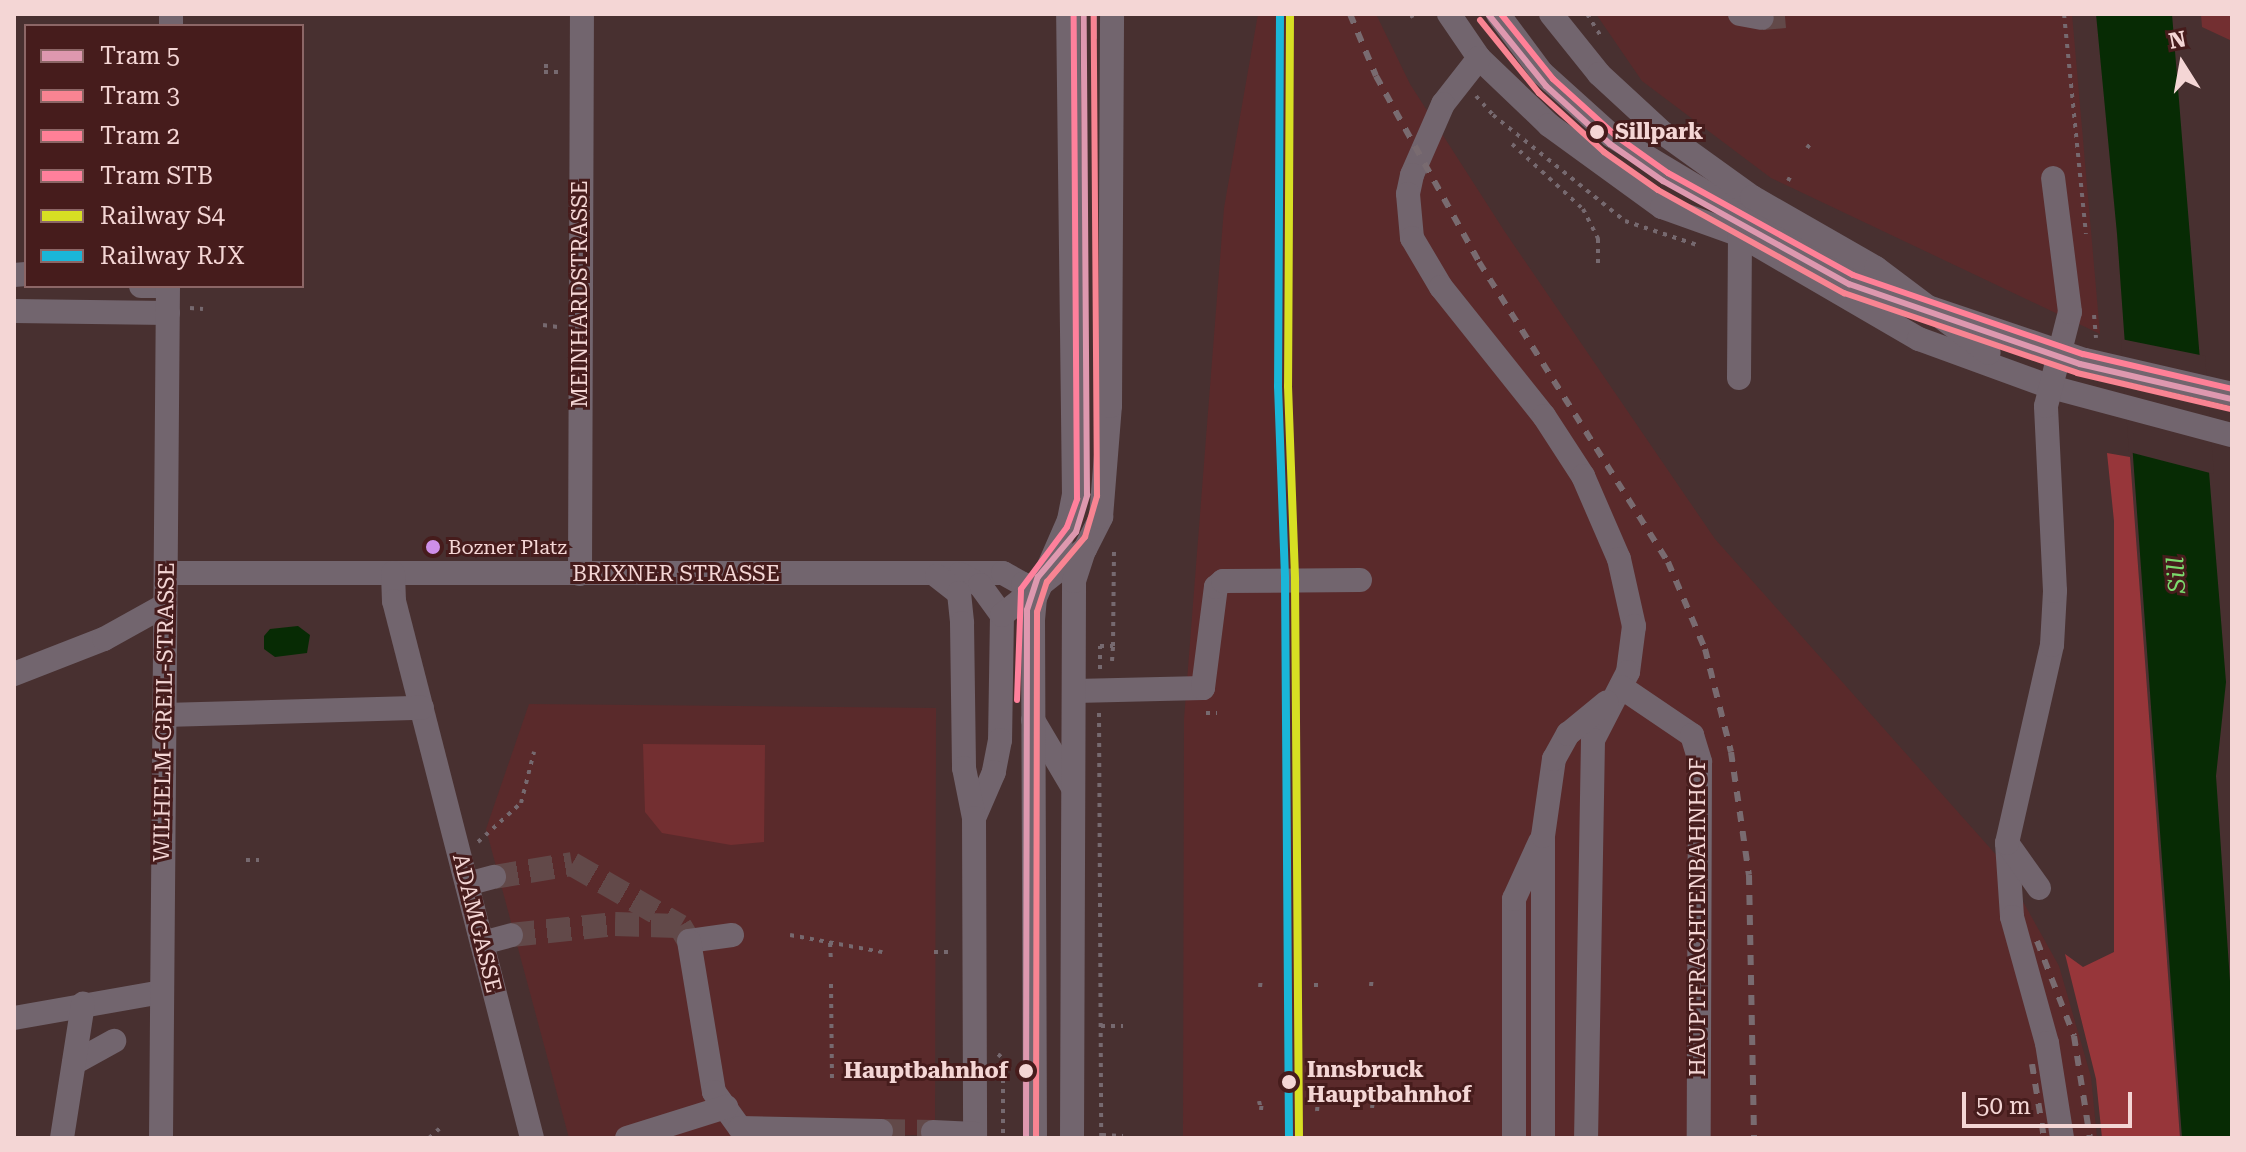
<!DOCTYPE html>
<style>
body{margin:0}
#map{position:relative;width:2246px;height:1152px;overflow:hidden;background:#483030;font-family:"Roboto Serif",serif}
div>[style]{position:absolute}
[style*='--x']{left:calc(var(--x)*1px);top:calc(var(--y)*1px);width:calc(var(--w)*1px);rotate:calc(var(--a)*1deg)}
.built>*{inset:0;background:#5a2a2b}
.green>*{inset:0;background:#732f31}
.forest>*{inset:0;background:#97363a}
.water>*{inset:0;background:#072b04}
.pier>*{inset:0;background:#483030}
.minor-tunnel>*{height:24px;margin-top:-12px;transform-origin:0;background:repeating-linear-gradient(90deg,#624949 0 24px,transparent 0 36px)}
.path>*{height:4px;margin-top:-2px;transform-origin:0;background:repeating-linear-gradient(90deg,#76696f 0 4px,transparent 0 10px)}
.minor>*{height:24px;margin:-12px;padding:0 12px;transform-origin:12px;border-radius:12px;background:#72656e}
.tram>*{height:2px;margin:-1px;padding:0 1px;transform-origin:1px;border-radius:1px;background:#796b70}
.rail>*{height:6px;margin-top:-3px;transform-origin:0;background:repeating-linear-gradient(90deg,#796b70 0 10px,transparent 0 20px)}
.rail-1>*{height:8px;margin:-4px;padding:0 4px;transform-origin:4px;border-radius:4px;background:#d7df23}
.rail-2>*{height:8px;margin:-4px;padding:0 4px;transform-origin:4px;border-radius:4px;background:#1ab6d8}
.tram-1>*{height:6px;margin:-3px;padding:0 3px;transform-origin:3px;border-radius:3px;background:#de98af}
.tram-2>*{height:6px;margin:-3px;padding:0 3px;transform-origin:3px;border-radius:3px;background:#f88492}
.tram-3>*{height:6px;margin:-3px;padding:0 3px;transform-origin:3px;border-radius:3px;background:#ff8097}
.tram-4>*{height:6px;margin:-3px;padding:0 3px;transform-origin:3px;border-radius:3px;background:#ff809c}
.dots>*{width:22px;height:22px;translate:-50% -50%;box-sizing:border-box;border:4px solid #461c1c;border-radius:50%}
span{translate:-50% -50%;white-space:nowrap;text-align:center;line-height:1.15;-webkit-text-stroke:6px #461c1c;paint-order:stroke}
.bus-label{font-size:20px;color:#f4d6d5}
.left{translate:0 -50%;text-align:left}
.stop-label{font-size:22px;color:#f4d6d5;font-weight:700}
.right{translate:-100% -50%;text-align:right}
.street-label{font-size:22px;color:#f4d6d5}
.water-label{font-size:24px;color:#7bda6d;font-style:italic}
.frame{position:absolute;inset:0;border:16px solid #f4d6d5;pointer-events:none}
.legend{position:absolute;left:24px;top:24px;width:280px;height:264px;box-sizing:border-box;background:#461c1c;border:2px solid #8c6666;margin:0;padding:10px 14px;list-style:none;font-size:24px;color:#f4d6d5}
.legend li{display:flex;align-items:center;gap:16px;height:40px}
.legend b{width:40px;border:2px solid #8c6666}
.north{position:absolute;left:2142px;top:24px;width:80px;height:80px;-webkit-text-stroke:6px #461c1c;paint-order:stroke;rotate:349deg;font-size:22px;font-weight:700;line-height:32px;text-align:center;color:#f4d6d5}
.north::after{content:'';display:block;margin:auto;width:28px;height:36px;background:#f4d6d5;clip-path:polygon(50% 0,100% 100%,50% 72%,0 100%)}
.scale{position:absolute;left:1962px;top:1092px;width:170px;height:36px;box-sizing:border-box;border:4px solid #f4d6d5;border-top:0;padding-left:10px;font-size:24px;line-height:28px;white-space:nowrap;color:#f4d6d5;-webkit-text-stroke:6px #461c1c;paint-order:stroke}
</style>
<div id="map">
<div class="built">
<i style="clip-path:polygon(1258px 14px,1376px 14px,1410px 84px,1505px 232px,1715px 539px,1998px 857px,2059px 966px,2091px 1077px,2097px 1138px,1183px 1138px,1184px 719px,1224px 208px)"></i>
<i style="clip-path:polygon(1596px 14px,2072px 14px,2100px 334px,1771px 178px,1642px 81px)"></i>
<i style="clip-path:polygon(529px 704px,936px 708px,935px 1135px,569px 1138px,486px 829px)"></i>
</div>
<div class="green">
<i style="clip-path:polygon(2201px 14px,2232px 14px,2232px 41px,2202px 27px)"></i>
<i style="clip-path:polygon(643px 744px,765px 745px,764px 842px,731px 845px,662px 833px,645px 812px)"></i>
</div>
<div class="forest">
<i style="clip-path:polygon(2107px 453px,2130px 457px,2180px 1138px,2102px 1138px,2096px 1079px,2065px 954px,2083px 967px,2114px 952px,2114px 521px)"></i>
</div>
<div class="water">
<i style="clip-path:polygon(2096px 14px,2172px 14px,2226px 682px,2216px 776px,2232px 1011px,2232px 1138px,2182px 1138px,2117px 234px)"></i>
<i style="clip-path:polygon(298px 626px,310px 635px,307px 653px,275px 657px,264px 649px,264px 636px,270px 629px)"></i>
</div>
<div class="pier">
<i style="clip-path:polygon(2121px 339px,2205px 356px,2214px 474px,2129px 452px)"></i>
</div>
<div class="minor-tunnel">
<i style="--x:1762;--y:18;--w:23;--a:-5"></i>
<i style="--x:494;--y:877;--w:79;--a:-9.5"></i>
<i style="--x:572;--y:864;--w:125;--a:29.9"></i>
<i style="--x:680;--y:926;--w:17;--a:59"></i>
<i style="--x:511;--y:935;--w:105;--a:-6"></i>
<i style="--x:615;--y:924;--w:63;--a:1.8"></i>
<i style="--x:881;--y:1131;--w:52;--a:1.1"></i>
</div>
<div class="path">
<i style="--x:1587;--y:14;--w:26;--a:58"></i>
<i style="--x:2064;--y:14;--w:221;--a:84.3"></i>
<i style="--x:1410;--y:17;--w:7;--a:-27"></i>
<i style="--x:544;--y:66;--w:9;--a:0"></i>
<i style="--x:544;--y:72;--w:18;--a:0"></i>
<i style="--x:1476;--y:96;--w:25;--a:48"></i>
<i style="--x:1493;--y:115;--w:169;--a:38.8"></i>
<i style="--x:1625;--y:221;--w:76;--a:18.4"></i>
<i style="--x:1512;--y:144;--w:96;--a:42.5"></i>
<i style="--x:1583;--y:209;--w:34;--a:63"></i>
<i style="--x:1598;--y:239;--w:27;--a:90"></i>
<i style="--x:1807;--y:148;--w:6;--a:-51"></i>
<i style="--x:1788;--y:181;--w:4;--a:-63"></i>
<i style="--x:190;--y:308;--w:13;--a:4"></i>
<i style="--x:2094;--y:315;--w:23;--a:85"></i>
<i style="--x:543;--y:325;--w:15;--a:8"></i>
<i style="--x:1112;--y:661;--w:15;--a:-86"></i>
<i style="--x:1100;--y:669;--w:23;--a:-90"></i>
<i style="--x:1100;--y:646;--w:13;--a:0"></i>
<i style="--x:1113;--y:646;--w:100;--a:-89.4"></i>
<i style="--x:1099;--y:713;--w:425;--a:89.7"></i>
<i style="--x:1206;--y:713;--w:11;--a:0"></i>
<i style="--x:478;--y:842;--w:58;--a:-42.2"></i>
<i style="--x:521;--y:803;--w:53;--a:-75.7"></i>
<i style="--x:246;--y:860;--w:13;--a:0"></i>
<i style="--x:790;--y:935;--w:94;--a:10.5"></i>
<i style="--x:830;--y:943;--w:19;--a:87"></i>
<i style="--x:934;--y:952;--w:18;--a:0"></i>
<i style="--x:831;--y:984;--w:95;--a:89.4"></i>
<i style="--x:1371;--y:986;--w:9;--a:-84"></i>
<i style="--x:1260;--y:987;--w:8;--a:-83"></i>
<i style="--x:1316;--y:987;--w:9;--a:-90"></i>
<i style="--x:1101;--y:1026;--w:22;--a:0"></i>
<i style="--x:998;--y:1054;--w:7;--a:45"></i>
<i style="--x:1003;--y:1059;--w:79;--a:90"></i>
<i style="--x:1371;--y:1100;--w:8;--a:83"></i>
<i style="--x:1372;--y:1108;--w:7;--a:-82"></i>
<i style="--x:1259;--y:1101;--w:9;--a:77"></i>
<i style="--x:1261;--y:1110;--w:9;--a:-84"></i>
<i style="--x:1315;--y:1101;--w:10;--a:79"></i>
<i style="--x:1317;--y:1111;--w:10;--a:-84"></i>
<i style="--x:1102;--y:1135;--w:21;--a:3"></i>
<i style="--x:429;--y:1138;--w:15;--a:-42"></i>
</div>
<div class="minor">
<i style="--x:1449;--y:14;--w:53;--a:55.7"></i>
<i style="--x:1479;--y:58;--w:97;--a:43.7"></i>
<i style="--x:1549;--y:125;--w:140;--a:36"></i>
<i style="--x:1662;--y:207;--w:83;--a:19.7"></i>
<i style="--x:1740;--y:235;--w:207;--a:30.2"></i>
<i style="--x:1919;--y:339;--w:140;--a:20"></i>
<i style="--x:2051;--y:387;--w:187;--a:14.9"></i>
<i style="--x:1498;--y:14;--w:74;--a:53.3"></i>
<i style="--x:1542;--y:73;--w:94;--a:42"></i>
<i style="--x:1612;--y:136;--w:286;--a:31"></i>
<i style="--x:1857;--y:283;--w:241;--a:18.7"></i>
<i style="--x:2085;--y:360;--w:151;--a:13"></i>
<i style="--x:1551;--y:14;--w:77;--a:51.3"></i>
<i style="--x:1599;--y:74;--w:87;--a:42.7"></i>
<i style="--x:1663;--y:133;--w:110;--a:35.7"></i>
<i style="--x:1752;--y:197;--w:143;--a:29.8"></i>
<i style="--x:1876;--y:268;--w:141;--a:37"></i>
<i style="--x:1740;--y:14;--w:22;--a:10"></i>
<i style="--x:171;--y:26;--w:12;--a:-90"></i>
<i style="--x:1479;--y:58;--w:58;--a:128"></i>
<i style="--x:1443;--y:104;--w:77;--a:113.6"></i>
<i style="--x:1412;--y:175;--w:19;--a:102"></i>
<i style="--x:1408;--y:194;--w:44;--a:84.8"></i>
<i style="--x:1412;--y:238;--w:57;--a:59.4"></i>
<i style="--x:1441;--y:287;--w:165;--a:51.4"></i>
<i style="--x:1544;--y:416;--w:72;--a:57"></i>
<i style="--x:1583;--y:476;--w:90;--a:66.6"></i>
<i style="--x:1619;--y:559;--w:69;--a:77.4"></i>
<i style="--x:1634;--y:626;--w:46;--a:97.4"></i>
<i style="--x:1628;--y:672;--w:76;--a:117.2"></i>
<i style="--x:1593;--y:740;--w:398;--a:91"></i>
<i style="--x:14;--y:275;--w:12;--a:-5"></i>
<i style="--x:141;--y:286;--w:27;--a:0"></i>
<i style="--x:14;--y:311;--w:154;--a:0.7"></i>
<i style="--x:1739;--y:378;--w:143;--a:-89.6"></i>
<i style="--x:166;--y:573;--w:837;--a:0"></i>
<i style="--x:1003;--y:573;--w:23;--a:29"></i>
<i style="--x:1023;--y:584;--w:28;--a:72"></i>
<i style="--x:393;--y:573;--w:28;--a:88"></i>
<i style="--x:394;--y:601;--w:554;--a:75.59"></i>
<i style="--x:580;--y:574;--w:560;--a:-89.8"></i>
<i style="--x:960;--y:574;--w:23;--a:29"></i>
<i style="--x:980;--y:585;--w:37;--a:54"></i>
<i style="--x:1002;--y:615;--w:125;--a:90.9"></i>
<i style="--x:1000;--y:740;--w:33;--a:101"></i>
<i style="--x:994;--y:772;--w:50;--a:113.5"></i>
<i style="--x:937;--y:576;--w:28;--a:38"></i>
<i style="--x:959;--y:593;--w:30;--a:84"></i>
<i style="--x:962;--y:623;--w:145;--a:89.2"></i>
<i style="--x:964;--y:768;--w:51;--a:78.7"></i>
<i style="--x:974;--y:818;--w:320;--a:89.8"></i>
<i style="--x:1002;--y:615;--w:106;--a:-38.5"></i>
<i style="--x:1085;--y:549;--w:36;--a:-63"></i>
<i style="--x:1101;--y:517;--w:111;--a:-85.4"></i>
<i style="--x:1110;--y:406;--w:392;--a:-89.7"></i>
<i style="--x:14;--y:674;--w:97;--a:-21.3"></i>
<i style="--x:104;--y:639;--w:70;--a:-29.1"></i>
<i style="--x:1621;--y:687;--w:86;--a:34.1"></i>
<i style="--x:1692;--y:735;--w:28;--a:73"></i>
<i style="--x:1700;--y:762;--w:376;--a:90.2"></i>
<i style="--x:1075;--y:691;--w:128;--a:-1.3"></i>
<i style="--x:1203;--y:688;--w:102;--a:-82.7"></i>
<i style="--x:1216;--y:587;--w:9;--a:-41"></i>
<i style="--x:1223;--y:581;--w:137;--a:-0.4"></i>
<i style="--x:164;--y:715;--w:258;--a:-1.6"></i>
<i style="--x:1033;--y:720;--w:77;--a:59.4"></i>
<i style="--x:2007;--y:843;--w:74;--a:86.1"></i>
<i style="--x:2012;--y:917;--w:131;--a:74.5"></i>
<i style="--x:2047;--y:1043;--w:96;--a:81"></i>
<i style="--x:467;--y:884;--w:28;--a:-15"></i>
<i style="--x:2039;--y:888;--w:55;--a:-125.4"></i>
<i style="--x:2007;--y:843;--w:203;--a:-77.2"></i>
<i style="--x:2052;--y:645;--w:54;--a:-86.8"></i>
<i style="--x:2055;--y:591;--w:185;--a:-92.8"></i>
<i style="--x:2046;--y:406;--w:97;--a:-75.7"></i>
<i style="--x:2070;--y:312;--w:135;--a:-97.2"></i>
<i style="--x:732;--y:935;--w:43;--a:172.1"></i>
<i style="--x:689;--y:941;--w:153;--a:80.6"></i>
<i style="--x:714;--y:1092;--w:44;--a:54.2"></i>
<i style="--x:740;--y:1128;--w:141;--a:1.2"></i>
<i style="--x:482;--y:943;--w:30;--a:-15"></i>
<i style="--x:14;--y:1018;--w:150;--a:-10"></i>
<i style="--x:74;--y:1063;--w:46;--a:-28.8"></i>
<i style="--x:933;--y:1132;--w:42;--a:2.7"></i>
<i style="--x:62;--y:1138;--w:136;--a:-81.1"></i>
<i style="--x:161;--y:1138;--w:852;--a:-89.53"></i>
<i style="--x:627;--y:1138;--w:104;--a:-17.4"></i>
<i style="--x:1035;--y:1138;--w:518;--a:-90.22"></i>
<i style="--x:1033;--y:620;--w:22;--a:-85"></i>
<i style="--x:1035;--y:598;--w:85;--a:-66.4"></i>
<i style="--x:1069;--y:520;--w:25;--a:-79"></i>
<i style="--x:1074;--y:495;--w:481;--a:-90.7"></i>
<i style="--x:1072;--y:1138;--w:557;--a:-89.79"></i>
<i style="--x:1074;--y:581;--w:32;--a:-72"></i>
<i style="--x:1514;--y:1138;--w:239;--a:-90"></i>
<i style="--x:1514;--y:899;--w:63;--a:-65.5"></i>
<i style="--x:1543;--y:1138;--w:302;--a:-90"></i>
<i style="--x:1543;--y:836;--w:78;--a:-81.9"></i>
<i style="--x:1554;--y:759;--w:29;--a:-61"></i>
<i style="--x:1568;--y:734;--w:50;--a:-39.4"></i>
</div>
<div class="tram">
<i style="--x:1096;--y:14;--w:24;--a:90"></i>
</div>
<div class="rail">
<i style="--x:1350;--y:14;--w:67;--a:67.2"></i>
<i style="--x:1376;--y:76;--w:213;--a:61"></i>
<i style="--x:1479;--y:262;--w:355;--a:57.8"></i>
<i style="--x:1668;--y:562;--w:95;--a:67"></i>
<i style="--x:1705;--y:649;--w:106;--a:75.8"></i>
<i style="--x:1731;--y:752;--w:124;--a:81.7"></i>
<i style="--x:1749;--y:875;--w:263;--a:88.9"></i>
<i style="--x:2037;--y:941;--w:102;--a:68.7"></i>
<i style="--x:2074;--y:1036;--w:103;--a:81.1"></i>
<i style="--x:2032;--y:1064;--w:75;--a:80.8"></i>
</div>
<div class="rail-1">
<i style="--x:1290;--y:14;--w:372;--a:90.3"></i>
<i style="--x:1288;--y:386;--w:194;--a:87.9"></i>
<i style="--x:1295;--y:580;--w:558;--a:89.59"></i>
</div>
<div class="rail-2">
<i style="--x:1280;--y:14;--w:372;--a:90.3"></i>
<i style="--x:1278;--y:386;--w:194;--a:87.9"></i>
<i style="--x:1285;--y:580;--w:558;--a:89.59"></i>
</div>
<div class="tram-1">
<i style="--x:1488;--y:14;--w:92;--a:51.1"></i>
<i style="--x:1546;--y:86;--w:86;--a:42.2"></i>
<i style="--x:1610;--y:144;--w:65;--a:34.9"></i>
<i style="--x:1663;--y:181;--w:213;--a:29"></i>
<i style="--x:1849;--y:284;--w:244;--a:19.1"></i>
<i style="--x:2080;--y:364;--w:156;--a:13"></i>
<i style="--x:1026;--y:1138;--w:528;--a:-89.89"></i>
<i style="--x:1027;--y:610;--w:35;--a:-72"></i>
<i style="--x:1038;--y:577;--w:59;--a:-49.8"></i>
<i style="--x:1076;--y:532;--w:39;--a:-73"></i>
<i style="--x:1087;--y:495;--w:481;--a:-90.4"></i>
</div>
<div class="tram-2">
<i style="--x:1480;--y:20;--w:94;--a:51.1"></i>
<i style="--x:1539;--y:93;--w:88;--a:42.2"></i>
<i style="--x:1604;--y:152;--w:66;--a:35.1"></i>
<i style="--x:1658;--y:190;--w:213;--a:29"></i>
<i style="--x:1844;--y:293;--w:246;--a:18.9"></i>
<i style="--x:2077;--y:373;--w:157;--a:13.2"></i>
<i style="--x:1036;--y:1138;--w:526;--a:-89.89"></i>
<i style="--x:1037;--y:612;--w:32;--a:-72"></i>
<i style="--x:1047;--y:582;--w:59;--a:-49.8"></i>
<i style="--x:1085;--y:537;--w:43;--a:-73.7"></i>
<i style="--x:1097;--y:496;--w:482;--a:-90.4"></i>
</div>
<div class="tram-3">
<i style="--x:1501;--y:14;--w:83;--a:51.3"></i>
<i style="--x:1553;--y:79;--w:85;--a:42.1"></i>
<i style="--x:1616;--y:136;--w:64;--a:35.4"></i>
<i style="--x:1668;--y:173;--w:211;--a:28.9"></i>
<i style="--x:1853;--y:275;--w:243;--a:19"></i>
<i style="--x:2083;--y:354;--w:153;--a:13.2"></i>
</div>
<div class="tram-4">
<i style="--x:1017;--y:700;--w:111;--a:-87.9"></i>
<i style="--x:1021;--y:589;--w:77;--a:-53.4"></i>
<i style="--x:1067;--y:527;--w:30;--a:-70"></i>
<i style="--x:1077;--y:499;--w:485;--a:-90.4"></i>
</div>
<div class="dots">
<i style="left:1597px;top:132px;background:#f4d6d5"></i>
<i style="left:433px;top:547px;background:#ce8fe9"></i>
<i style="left:1026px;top:1071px;background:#f4d6d5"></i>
<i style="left:1289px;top:1082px;background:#f4d6d5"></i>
</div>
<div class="bus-label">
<span class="left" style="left:448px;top:547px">Bozner Platz</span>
</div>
<div class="stop-label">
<span class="left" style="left:1615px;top:132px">Sillpark</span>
<span class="left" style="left:1307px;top:1082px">Innsbruck<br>Hauptbahnhof</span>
<span class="right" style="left:1008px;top:1071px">Hauptbahnhof</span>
</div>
<div class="street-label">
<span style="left:580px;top:294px;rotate:-90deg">MEINHARDSTRASSE</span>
<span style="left:676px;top:574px">BRIXNER STRASSE</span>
<span style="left:164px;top:712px;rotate:-89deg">WILHELM-GREIL-STRASSE</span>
<span style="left:1698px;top:917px;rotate:-90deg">HAUPTFRACHTENBAHNHOF</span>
<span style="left:477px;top:923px;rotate:76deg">ADAMGASSE</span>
</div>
<div class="water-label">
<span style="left:2177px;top:575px;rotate:-93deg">Sill</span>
</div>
<div class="frame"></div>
<ul class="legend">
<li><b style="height:10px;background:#de98af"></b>Tram 5</li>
<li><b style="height:10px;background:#f88492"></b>Tram 3</li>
<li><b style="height:10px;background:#ff8097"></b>Tram 2</li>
<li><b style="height:10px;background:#ff809c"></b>Tram STB</li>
<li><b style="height:10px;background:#d7df23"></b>Railway S4</li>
<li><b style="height:10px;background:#1ab6d8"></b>Railway RJX</li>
</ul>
<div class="north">N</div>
<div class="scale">50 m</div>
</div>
